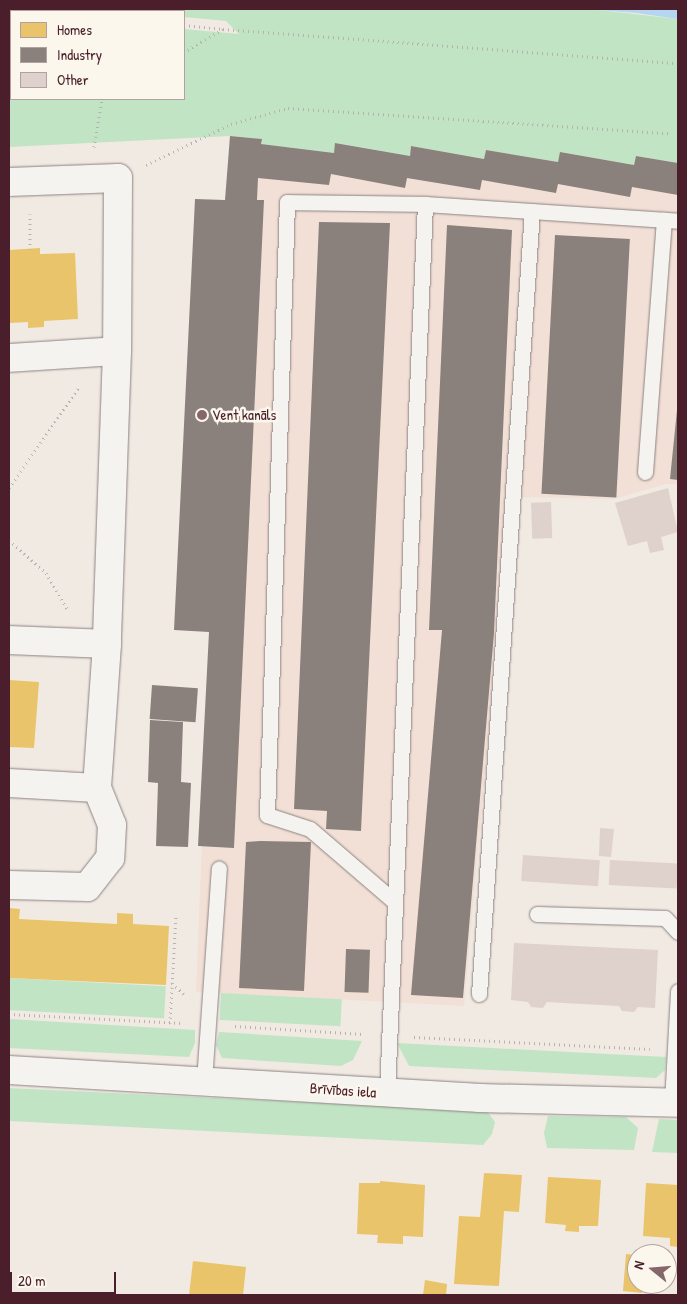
<!DOCTYPE html>
<meta charset="utf-8">
<style>
body{margin:0}
#map{position:relative;width:687px;height:1304px;overflow:hidden;background:#f1eae3;font-family:"Patrick Hand",sans-serif}
div>[style]{position:absolute}
[style*='--x']{left:calc(var(--x)*1px);top:calc(var(--y)*1px);width:calc(var(--w)*1px);rotate:calc(var(--a)*1deg)}
.built>*{inset:0;background:#f2e0d6}
.green>*{inset:0;background:#c1e4c4;transform-origin:0 0}
.water>*{inset:0;background:#b4d6f1}
.homes>*{inset:0;background:#e9c46a}
.industry>*{inset:0;background:#8a817c;transform-origin:0 0}
.building>*{inset:0;background:#dfd1cb;transform-origin:0 0}
.path>*{height:3px;margin-top:-1.5px;transform-origin:0;background:repeating-linear-gradient(90deg,#b7b1af 0 1px,transparent 0 5px)}
.roads{filter:drop-shadow(0 0 1px #8d8281) drop-shadow(0 0 1px #8d8281)}
.service>*{height:15px;margin:-7.5px;padding:0 7.5px;transform-origin:7.5px;border-radius:7.5px;background:#f5f3ef}
.minor>*{height:28px;margin:-14px;padding:0 14px;transform-origin:14px;border-radius:14px;background:#f5f3ef}
.tertiary>*{height:28px;margin:-14px;padding:0 14px;transform-origin:14px;border-radius:14px;background:#f5f3ef}
.dots>*{width:14px;height:14px;translate:-50% -50%;box-sizing:border-box;border:2px solid #fbf7ec;border-radius:50%}
span{translate:-50% -50%;white-space:nowrap;text-align:center;line-height:1.15;-webkit-text-stroke:5px #fbf7ec;paint-order:stroke}
.poi-label{font-size:15px;color:#4a1f2b}
.left{translate:0 -50%;text-align:left}
.street-label{font-size:15px;color:#4a1f2b}
.frame{position:absolute;inset:0;border:10px solid #4a1f2b;pointer-events:none}
.legend{position:absolute;left:10px;top:10px;width:175px;height:90px;box-sizing:border-box;background:#fbf7ec;border:1px solid #b4a19f;margin:0;padding:6px 9px;list-style:none;font-size:15px;color:#4a1f2b}
.legend li{display:flex;align-items:center;gap:10px;height:25px}
.legend b{width:25px;border:1px solid #b4a19f}
.north{position:absolute;left:627px;top:1244px;width:50px;height:50px;box-sizing:border-box;background:#fbf7ec;border:1px solid #b4a19f;border-radius:50%;rotate:287deg;font-size:14px;font-weight:700;line-height:20px;text-align:center;color:#4a1f2b}
.north::after{content:'';display:block;margin:auto;width:18px;height:22px;background:#84666b;clip-path:polygon(50% 0,100% 100%,50% 72%,0 100%)}
.scale{position:absolute;left:10px;top:1272px;width:106px;height:22px;box-sizing:border-box;border:2px solid #4a1f2b;border-top:0;padding-left:6px;font-size:15px;line-height:18px;white-space:nowrap;color:#4a1f2b;-webkit-text-stroke:4px #fbf7ec;paint-order:stroke}
</style>
<div id="map">
<div class="built">
<i style="clip-path:polygon(230px 136px,262px 139px,261px 144px,335px 143px,409px 156px,411px 146px,484px 159px,486px 150px,558px 162px,560px 152px,634px 165px,636px 156px,678px 163px,678px 484px,666px 484px,614px 499px,510px 497px,464px 1006px,196px 992px)"></i>
</div>
<div class="green">
<i style="clip-path:polygon(99px 9px,590px 9px,678px 19px,678px 163px,636px 156px,634px 165px,561px 152px,558px 162px,486px 150px,484px 159px,411px 146px,410px 156px,336px 143px,334px 153px,261px 144px,261px 139px,230px 136px,9px 147px,9px 14px,11px 99px,184px 99px,184px 29px,239px 34px,226px 21px,184px 17px,184px 11px)"></i>
<i style="left:9px;top:978px;width:157px;height:32px;rotate:3deg"></i>
<i style="left:221px;top:993px;width:121px;height:27px;rotate:3deg"></i>
<i style="clip-path:polygon(9px 1019px,195px 1030px,195px 1043px,189px 1057px,9px 1048px)"></i>
<i style="clip-path:polygon(219px 1032px,362px 1041px,353px 1060px,341px 1066px,222px 1058px,216px 1045px)"></i>
<i style="clip-path:polygon(397px 1043px,666px 1057px,665px 1070px,656px 1078px,409px 1066px)"></i>
<i style="clip-path:polygon(9px 1088px,487px 1111px,495px 1122px,492px 1134px,483px 1145px,9px 1121px)"></i>
<i style="clip-path:polygon(548px 1116px,626px 1117px,638px 1128px,634px 1150px,547px 1148px,544px 1133px)"></i>
<i style="clip-path:polygon(659px 1119px,678px 1120px,678px 1153px,652px 1152px)"></i>
</div>
<div class="water">
<i style="clip-path:polygon(587px 9px,678px 9px,678px 19px,636px 13px)"></i>
</div>
<div class="homes">
<i style="clip-path:polygon(40px 248px,40px 254px,75px 253px,78px 319px,44px 321px,44px 327px,28px 328px,28px 322px,9px 323px,9px 250px)"></i>
<i style="clip-path:polygon(9px 680px,39px 682px,34px 748px,9px 747px)"></i>
<i style="clip-path:polygon(9px 908px,20px 909px,19px 919px,117px 924px,117px 913px,133px 914px,133px 924px,169px 926px,166px 985px,9px 978px)"></i>
<i style="clip-path:polygon(484px 1173px,522px 1175px,519px 1212px,504px 1211px,499px 1286px,454px 1284px,459px 1216px,480px 1217px)"></i>
<i style="clip-path:polygon(548px 1177px,601px 1180px,598px 1226px,579px 1226px,579px 1232px,565px 1231px,566px 1225px,545px 1223px)"></i>
<i style="clip-path:polygon(380px 1181px,425px 1185px,423px 1237px,403px 1236px,403px 1244px,377px 1243px,378px 1235px,357px 1234px,359px 1183px,380px 1183px)"></i>
<i style="clip-path:polygon(646px 1183px,678px 1185px,678px 1247px,670px 1246px,670px 1238px,643px 1236px)"></i>
<i style="clip-path:polygon(626px 1254px,637px 1255px,637px 1284px,643px 1284px,642px 1293px,623px 1291px)"></i>
<i style="clip-path:polygon(193px 1261px,246px 1267px,243px 1295px,189px 1295px)"></i>
<i style="clip-path:polygon(425px 1280px,447px 1284px,446px 1295px,423px 1295px)"></i>
</div>
<div class="industry">
<i style="clip-path:polygon(230px 136px,262px 139px,261px 144px,334px 153px,335px 143px,410px 156px,411px 146px,484px 159px,486px 150px,558px 162px,560px 152px,634px 165px,636px 156px,678px 163px,678px 195px,632px 187px,630px 197px,558px 184px,556px 193px,482px 180px,480px 190px,407px 178px,405px 188px,331px 174px,329px 185px,258px 178px,257px 200px,264px 200px,234px 848px,198px 846px,209px 632px,174px 630px,195px 199px,225px 200px)"></i>
<i style="clip-path:polygon(319px 222px,390px 223px,361px 831px,326px 829px,327px 811px,294px 809px)"></i>
<i style="clip-path:polygon(447px 225px,512px 230px,494px 633px,463px 998px,411px 995px,442px 630px,429px 630px)"></i>
<i style="left:555px;top:235px;width:75px;height:259px;rotate:3deg"></i>
<i style="clip-path:polygon(677px 410px,678px 410px,678px 480px,670px 479px)"></i>
<i style="left:152px;top:685px;width:46px;height:34px;rotate:4deg"></i>
<i style="clip-path:polygon(150px 720px,183px 722px,181px 782px,191px 783px,188px 847px,156px 846px,158px 783px,148px 782px)"></i>
<i style="clip-path:polygon(260px 841px,311px 842px,304px 991px,239px 988px,246px 842px)"></i>
<i style="left:346px;top:949px;width:24px;height:43px;rotate:2deg"></i>
</div>
<div class="building">
<i style="clip-path:polygon(668px 488px,678px 532px,661px 537px,664px 550px,650px 553px,647px 541px,628px 546px,615px 503px)"></i>
<i style="left:551px;top:502px;width:36px;height:20px;rotate:88deg"></i>
<i style="clip-path:polygon(600px 828px,614px 829px,611px 857px,599px 856px)"></i>
<i style="left:523px;top:855px;width:77px;height:26px;rotate:4deg"></i>
<i style="left:610px;top:860px;width:68px;height:25px;rotate:3deg"></i>
<i style="clip-path:polygon(514px 943px,658px 950px,655px 1008px,638px 1007px,634px 1012px,622px 1011px,619px 1006px,547px 1002px,543px 1008px,531px 1007px,528px 1002px,511px 1000px)"></i>
</div>
<div class="path">
<i style="--x:12;--y:9;--w:25;--a:5"></i>
<i style="--x:184;--y:25;--w:39;--a:6"></i>
<i style="--x:223;--y:29;--w:45;--a:149.5"></i>
<i style="--x:223;--y:29;--w:456;--a:4.3"></i>
<i style="--x:94;--y:147;--w:49;--a:-80.5"></i>
<i style="--x:146;--y:165;--w:94;--a:-25.8"></i>
<i style="--x:231;--y:124;--w:59;--a:-15.7"></i>
<i style="--x:288;--y:108;--w:381;--a:3.8"></i>
<i style="--x:30;--y:249;--w:35;--a:-90"></i>
<i style="--x:9;--y:488;--w:124;--a:-55.2"></i>
<i style="--x:9;--y:540;--w:50;--a:41.7"></i>
<i style="--x:46;--y:573;--w:43;--a:59.3"></i>
<i style="--x:172;--y:983;--w:16;--a:43"></i>
<i style="--x:9;--y:1014;--w:174;--a:3"></i>
<i style="--x:170;--y:1023;--w:109;--a:-86.8"></i>
<i style="--x:235;--y:1026;--w:128;--a:3.6"></i>
<i style="--x:414;--y:1037;--w:236;--a:2.9"></i>
</div>
<div class="roads">
<div class="service">
<i style="--x:425;--y:204;--w:254;--a:3.8"></i>
<i style="--x:645;--y:472;--w:253;--a:-85.7"></i>
<i style="--x:537;--y:914;--w:128;--a:1.8"></i>
<i style="--x:665;--y:918;--w:19;--a:47"></i>
<i style="--x:479;--y:994;--w:785;--a:-86.13"></i>
<i style="--x:204;--y:1081;--w:213;--a:-86"></i>
<i style="--x:387;--y:1092;--w:889;--a:-87.55"></i>
<i style="--x:425;--y:204;--w:138;--a:-179.2"></i>
<i style="--x:287;--y:202;--w:613;--a:91.87"></i>
<i style="--x:267;--y:815;--w:45;--a:18"></i>
<i style="--x:310;--y:829;--w:112;--a:40.7"></i>
<i style="--x:672;--y:1103;--w:112;--a:-86.9"></i>
</div>
<div class="minor">
<i style="--x:9;--y:182;--w:109;--a:-2.1"></i>
<i style="--x:118;--y:178;--w:173;--a:90.3"></i>
<i style="--x:117;--y:351;--w:293;--a:92"></i>
<i style="--x:107;--y:644;--w:144;--a:94"></i>
<i style="--x:9;--y:358;--w:108;--a:-3.7"></i>
<i style="--x:9;--y:640;--w:98;--a:2.3"></i>
<i style="--x:9;--y:783;--w:88;--a:3.3"></i>
<i style="--x:97;--y:788;--w:40;--a:68"></i>
<i style="--x:112;--y:825;--w:33;--a:93"></i>
<i style="--x:110;--y:858;--w:37;--a:128"></i>
<i style="--x:87;--y:887;--w:78;--a:-178.5"></i>
</div>
<div class="tertiary">
<i style="--x:9;--y:1070;--w:472;--a:3.4"></i>
<i style="--x:480;--y:1098;--w:198;--a:1.4"></i>
</div>
</div>
<div class="dots">
<i style="left:202px;top:415px;background:#84666b"></i>
</div>
<div class="poi-label">
<span class="left" style="left:212px;top:415px">Vent kanāls</span>
</div>
<div class="street-label">
<span style="left:343px;top:1090px;rotate:4deg">Brīvības iela</span>
</div>
<div class="frame"></div>
<ul class="legend">
<li><b style="height:14px;background:#e9c46a"></b>Homes</li>
<li><b style="height:14px;background:#8a817c"></b>Industry</li>
<li><b style="height:14px;background:#dfd1cb"></b>Other</li>
</ul>
<div class="north">N</div>
<div class="scale">20 m</div>
</div>
